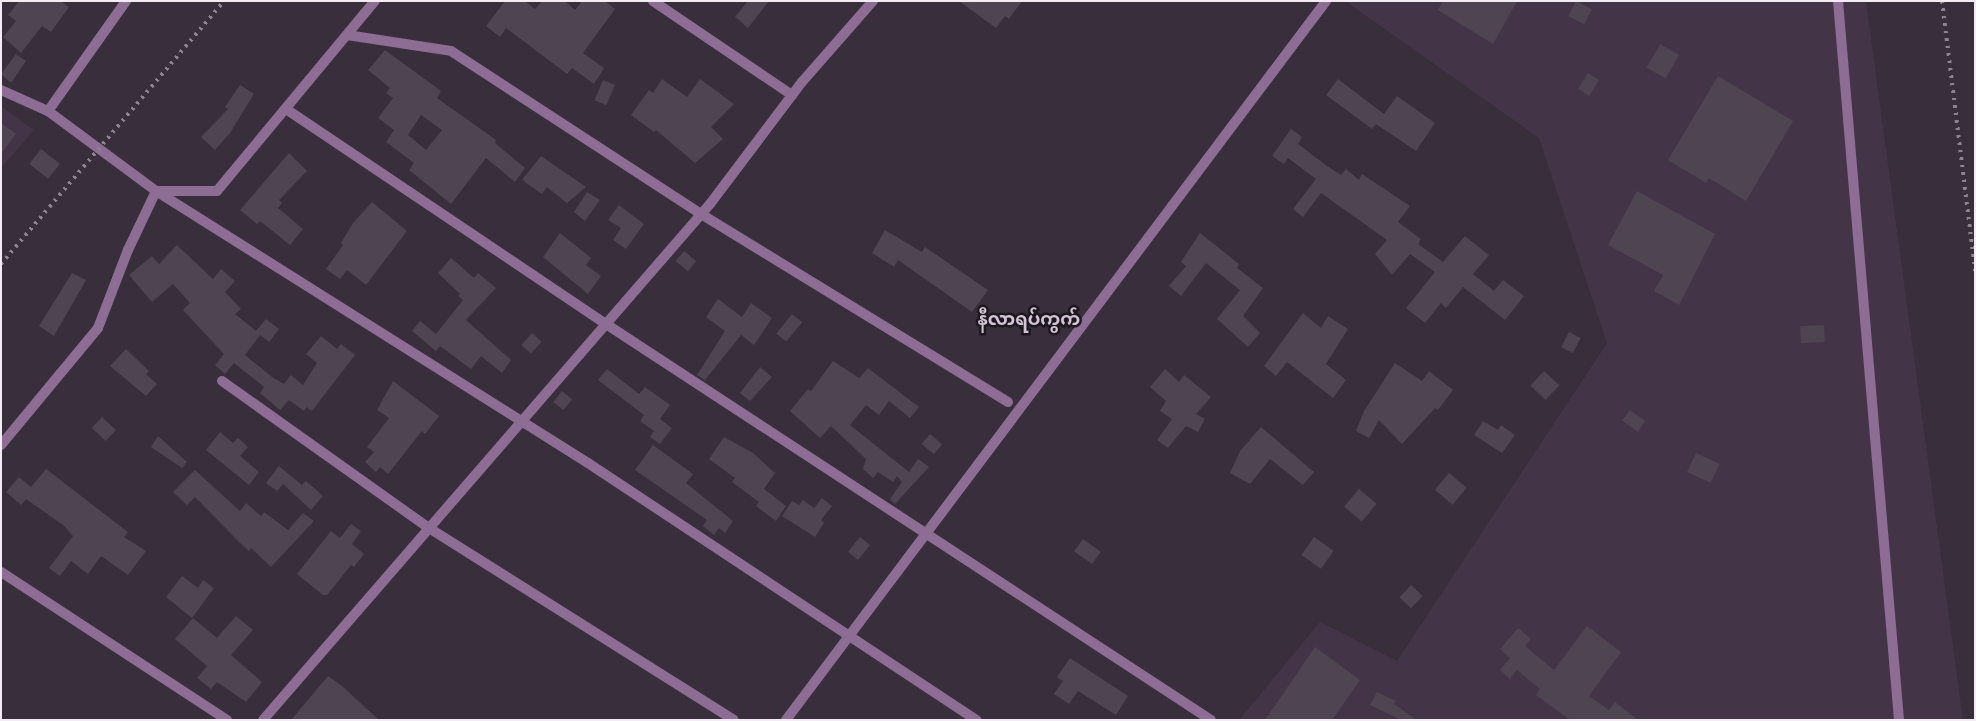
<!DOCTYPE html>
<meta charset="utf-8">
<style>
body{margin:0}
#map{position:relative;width:1976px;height:721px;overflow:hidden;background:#392e3b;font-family:"Source Sans 3","Noto Sans Myanmar",sans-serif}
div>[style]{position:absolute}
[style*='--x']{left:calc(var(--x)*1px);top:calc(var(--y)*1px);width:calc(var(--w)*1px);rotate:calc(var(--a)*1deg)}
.built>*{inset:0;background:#433447}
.building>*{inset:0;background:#4f4451;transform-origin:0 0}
.minor>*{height:10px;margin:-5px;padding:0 5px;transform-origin:5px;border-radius:5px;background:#8d6d93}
.tertiary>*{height:10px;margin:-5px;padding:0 5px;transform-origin:5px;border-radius:5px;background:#8d6d93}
.rail>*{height:4px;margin-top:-2px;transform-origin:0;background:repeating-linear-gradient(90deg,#8d848f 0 2.5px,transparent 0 7.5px)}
span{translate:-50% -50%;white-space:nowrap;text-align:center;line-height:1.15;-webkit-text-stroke:5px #1d181e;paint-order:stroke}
.quarter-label{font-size:18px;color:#d2c4d5;font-weight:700}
.frame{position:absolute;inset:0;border:2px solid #f3ecf4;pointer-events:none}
</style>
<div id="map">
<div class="built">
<i style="clip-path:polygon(1345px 1px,1866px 1px,1963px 720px,1239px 720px,1320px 622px,1397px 661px,1607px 343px,1539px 138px)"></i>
<i style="clip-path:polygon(1px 106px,34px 130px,1px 168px)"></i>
</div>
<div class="building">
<i style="clip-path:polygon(19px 1px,61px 1px,69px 7px,51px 32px,42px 26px,21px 53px,3px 37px,16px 21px,8px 15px)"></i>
<i style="clip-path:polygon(505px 1px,525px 1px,535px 9px,542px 1px,565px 1px,575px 10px,582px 1px,605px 1px,615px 9px,583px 53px,604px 68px,594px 84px,572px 68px,567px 74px,506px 28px,500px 37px,486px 26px)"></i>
<i style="clip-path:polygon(748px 1px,769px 1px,748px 28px,735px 17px)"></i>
<i style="clip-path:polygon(959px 1px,1022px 1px,1009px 19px,1005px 16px,996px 28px)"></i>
<i style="clip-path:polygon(1443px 1px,1517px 1px,1493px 44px,1438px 10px)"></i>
<i style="left:1576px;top:1px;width:18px;height:17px;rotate:27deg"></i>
<i style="left:1660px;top:44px;width:22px;height:27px;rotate:30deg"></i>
<i style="clip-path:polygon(evenodd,385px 50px,441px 91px,437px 98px,496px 140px,495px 143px,525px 168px,515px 182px,486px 158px,451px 204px,409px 170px,414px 163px,386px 142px,394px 130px,378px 118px,393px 98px,386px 93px,390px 88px,368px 70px,385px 50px,421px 115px,442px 130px,426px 150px,408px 135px,421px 115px)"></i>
<i style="clip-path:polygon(16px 54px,26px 61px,11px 83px,1px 74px)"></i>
<i style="left:1588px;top:73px;width:13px;height:19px;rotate:32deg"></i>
<i style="clip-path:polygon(1718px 76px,1793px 121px,1746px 201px,1709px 178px,1706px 183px,1668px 160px)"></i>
<i style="clip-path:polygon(662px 79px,687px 97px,700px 79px,734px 104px,711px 127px,723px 139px,695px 163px,656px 130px,654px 132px,631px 115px,649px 90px,653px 93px)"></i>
<i style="clip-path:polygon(1338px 79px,1384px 114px,1397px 96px,1435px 123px,1416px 151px,1376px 124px,1372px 129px,1326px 95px)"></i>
<i style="left:603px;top:80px;width:13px;height:22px;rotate:23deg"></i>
<i style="clip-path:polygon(240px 85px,254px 94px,230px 133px,215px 150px,201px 137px,228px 109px,225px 107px)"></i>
<i style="clip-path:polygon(1px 123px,16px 134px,1px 154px)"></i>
<i style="clip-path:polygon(1291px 129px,1302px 137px,1298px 144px,1327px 166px,1341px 175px,1346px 169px,1359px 180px,1362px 174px,1410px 206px,1398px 222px,1421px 239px,1418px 244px,1443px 262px,1465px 236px,1489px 255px,1473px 274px,1494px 291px,1503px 280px,1524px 296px,1505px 320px,1463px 287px,1446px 308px,1441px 303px,1425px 323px,1406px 308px,1435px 272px,1410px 254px,1392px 275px,1375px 254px,1387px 240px,1321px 193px,1303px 217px,1293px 209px,1316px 179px,1288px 158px,1284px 164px,1272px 156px)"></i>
<i style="left:41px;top:149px;width:24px;height:19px;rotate:38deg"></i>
<i style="clip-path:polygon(289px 153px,307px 171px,279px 200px,282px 203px,278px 208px,303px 229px,290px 245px,260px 221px,257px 224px,240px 210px)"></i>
<i style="clip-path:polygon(541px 156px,586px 187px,567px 203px,547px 187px,542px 194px,522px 180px)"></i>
<i style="clip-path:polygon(1637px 191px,1715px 234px,1679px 305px,1654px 291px,1663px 275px,1608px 245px)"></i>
<i style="clip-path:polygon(587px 192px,600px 200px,585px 221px,574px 212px)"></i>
<i style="clip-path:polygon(372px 202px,407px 231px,366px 285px,347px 270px,340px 279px,326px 269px,343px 245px,341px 243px,353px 223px)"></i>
<i style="clip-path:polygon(619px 205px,644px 224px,626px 249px,613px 240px,621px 228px,608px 220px)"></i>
<i style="clip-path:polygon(885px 230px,922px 252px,925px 247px,988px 290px,972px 312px,898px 260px,894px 267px,872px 253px)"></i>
<i style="clip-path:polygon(560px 233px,591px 258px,586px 265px,601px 276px,588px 294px,543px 257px)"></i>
<i style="clip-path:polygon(1200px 233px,1239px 264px,1237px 268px,1263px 288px,1243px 316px,1260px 333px,1248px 347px,1217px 319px,1240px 290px,1206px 263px,1181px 296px,1169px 286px,1186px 266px,1181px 262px)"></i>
<i style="clip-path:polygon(177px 245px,213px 279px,221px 269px,235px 281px,225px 292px,241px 309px,235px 314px,256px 331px,266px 319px,279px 329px,269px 342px,260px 335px,245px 355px,272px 377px,284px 384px,291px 375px,303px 385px,317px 363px,306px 354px,321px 336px,337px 349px,341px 344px,355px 355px,312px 411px,307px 407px,304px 411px,289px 400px,280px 410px,260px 393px,264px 387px,234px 363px,225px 374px,215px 365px,224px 354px,183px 310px,190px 303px,173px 284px,152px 302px,129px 275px,152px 256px,159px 264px)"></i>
<i style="left:684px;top:251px;width:16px;height:13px;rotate:40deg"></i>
<i style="clip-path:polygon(451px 258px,474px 278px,478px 273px,496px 288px,466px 320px,511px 360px,502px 373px,481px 356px,471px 369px,440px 346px,436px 351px,412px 331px,420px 321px,436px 334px,463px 300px,458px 296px,460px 294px,438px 273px)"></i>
<i style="clip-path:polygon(72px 273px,86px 280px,54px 336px,39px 326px)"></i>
<i style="clip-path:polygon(718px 299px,742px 317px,751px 303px,772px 318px,754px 345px,741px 335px,705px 380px,697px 375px,725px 331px,706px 317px)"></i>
<i style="clip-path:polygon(1303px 313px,1321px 328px,1328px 316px,1348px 329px,1326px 364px,1346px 380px,1333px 398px,1287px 362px,1276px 376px,1264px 366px)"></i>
<i style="left:792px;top:314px;width:13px;height:25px;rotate:39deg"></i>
<i style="left:1824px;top:325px;width:17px;height:24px;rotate:87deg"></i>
<i style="left:1569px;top:332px;width:13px;height:17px;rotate:27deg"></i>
<i style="left:532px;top:333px;width:13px;height:16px;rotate:42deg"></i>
<i style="clip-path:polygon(126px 349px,149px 371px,146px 374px,157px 384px,146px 396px,110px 366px)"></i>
<i style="clip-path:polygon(833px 361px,859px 378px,868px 368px,919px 407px,910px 418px,889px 401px,879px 415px,866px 405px,850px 425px,909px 472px,918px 459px,929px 467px,895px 504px,890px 499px,902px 482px,897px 476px,893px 482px,878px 472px,873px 478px,863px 469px,866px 459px,831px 426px,820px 438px,790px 411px,808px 389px,811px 391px)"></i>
<i style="clip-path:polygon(1395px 363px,1422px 381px,1429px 371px,1453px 390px,1438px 410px,1435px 408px,1402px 444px,1379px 420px,1369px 438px,1356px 431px,1364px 411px)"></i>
<i style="clip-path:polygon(760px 367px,772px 377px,750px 401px,740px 393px)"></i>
<i style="clip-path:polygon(607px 369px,639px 394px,645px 387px,670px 405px,660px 419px,672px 428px,660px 444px,650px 437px,654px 431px,640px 421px,644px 415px,598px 380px)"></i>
<i style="clip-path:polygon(1165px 369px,1179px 382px,1184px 375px,1211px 397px,1196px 414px,1205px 419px,1198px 432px,1186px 426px,1168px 448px,1157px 440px,1172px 419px,1160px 411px,1166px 401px,1150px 387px)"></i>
<i style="left:1544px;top:371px;width:21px;height:20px;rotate:43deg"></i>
<i style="clip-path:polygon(393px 381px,439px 416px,425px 434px,422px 431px,388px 474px,380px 467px,376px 472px,365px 462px,374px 452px,367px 447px,389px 418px,377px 410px)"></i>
<i style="left:562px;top:391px;width:13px;height:14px;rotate:39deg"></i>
<i style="left:1630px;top:410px;width:19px;height:13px;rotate:36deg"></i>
<i style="left:102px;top:417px;width:19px;height:15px;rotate:43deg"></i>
<i style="clip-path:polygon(1483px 421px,1498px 430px,1501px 425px,1515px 435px,1502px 453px,1474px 435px)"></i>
<i style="clip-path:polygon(1261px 427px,1314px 472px,1303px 485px,1270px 459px,1250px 484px,1230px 473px,1240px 451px)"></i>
<i style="clip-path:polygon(220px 432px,233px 443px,238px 438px,248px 447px,240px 456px,259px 472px,249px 485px,206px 450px)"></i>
<i style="left:930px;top:434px;width:16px;height:13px;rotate:40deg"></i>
<i style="clip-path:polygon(158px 436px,187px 462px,182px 468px,151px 447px)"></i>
<i style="clip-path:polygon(724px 437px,753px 453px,775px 473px,764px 489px,786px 506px,776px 521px,756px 506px,759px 502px,732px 482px,735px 478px,709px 459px)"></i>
<i style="clip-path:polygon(653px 445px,693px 474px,686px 483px,733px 521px,725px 533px,719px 528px,714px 535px,703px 526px,707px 520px,635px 470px)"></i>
<i style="left:1696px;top:453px;width:26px;height:21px;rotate:25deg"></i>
<i style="clip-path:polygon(279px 466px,302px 485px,306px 481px,323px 496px,311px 510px,283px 484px,277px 491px,266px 483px)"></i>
<i style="clip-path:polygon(46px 469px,128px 532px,124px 537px,146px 551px,128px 575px,101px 556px,88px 574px,71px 561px,60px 576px,49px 568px,73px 536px,63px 525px,26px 499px,21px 505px,6px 492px,19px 477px,31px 487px)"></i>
<i style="clip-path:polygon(195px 470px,240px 511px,246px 503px,261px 516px,264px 512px,288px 530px,303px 513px,314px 521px,271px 567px,251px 548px,249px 551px,239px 542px,195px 497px,187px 505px,173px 492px)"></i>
<i style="left:1449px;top:473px;width:23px;height:22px;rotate:40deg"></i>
<i style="left:1359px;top:489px;width:23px;height:23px;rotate:40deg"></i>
<i style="clip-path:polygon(822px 498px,832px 506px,821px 520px,824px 523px,815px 537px,782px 516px,792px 501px,799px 505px,803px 500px,814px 508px)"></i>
<i style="clip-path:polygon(351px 524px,361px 531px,352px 544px,364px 554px,354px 567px,351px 565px,327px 595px,323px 595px,297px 574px,331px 531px,340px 538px)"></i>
<i style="left:860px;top:537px;width:13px;height:19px;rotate:39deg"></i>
<i style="left:1314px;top:537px;width:24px;height:22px;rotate:35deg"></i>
<i style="left:1083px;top:539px;width:22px;height:15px;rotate:36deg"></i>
<i style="clip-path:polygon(182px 576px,198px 588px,203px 580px,214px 588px,192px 618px,166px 597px)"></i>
<i style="left:1411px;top:585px;width:16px;height:17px;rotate:43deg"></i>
<i style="clip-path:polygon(236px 616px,253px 630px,231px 655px,262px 682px,246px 702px,217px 682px,211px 689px,197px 678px,207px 666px,175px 639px,193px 618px,217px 638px)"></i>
<i style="clip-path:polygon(1587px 626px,1621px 652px,1589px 696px,1609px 710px,1615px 702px,1638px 720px,1570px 720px,1536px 695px,1540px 689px,1517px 670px,1510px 679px,1500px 670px,1510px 658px,1500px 649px,1518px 628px,1531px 639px,1525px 646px,1554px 670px)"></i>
<i style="clip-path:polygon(1315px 647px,1360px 680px,1332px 720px,1265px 720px)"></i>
<i style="clip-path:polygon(1070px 658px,1128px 696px,1116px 715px,1078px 691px,1069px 704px,1054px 694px,1063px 681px,1057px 677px)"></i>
<i style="clip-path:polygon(328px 676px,342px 686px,379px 720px,291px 720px)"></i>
<i style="clip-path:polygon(1377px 692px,1396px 701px,1394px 704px,1417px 720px,1401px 720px,1370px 705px)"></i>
</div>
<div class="minor">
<i style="--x:126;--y:1;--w:135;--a:125.3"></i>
<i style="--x:48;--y:111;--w:134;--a:36.5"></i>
<i style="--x:156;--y:191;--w:510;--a:32.2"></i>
<i style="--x:588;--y:463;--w:466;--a:33.5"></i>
<i style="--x:653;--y:1;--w:168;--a:34.1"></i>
<i style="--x:347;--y:35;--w:105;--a:8.7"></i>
<i style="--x:451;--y:51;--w:298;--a:33.1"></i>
<i style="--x:701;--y:214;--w:360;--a:31.5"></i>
<i style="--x:1;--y:90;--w:51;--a:24.1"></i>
<i style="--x:286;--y:109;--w:386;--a:33.9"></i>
<i style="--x:606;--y:324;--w:723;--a:33.21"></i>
<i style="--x:222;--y:381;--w:254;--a:35.4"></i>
<i style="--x:429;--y:528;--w:360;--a:32.2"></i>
<i style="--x:1;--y:445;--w:152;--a:-50.3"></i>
<i style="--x:98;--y:328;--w:84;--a:-69"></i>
<i style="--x:128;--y:250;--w:65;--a:-64.6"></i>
<i style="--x:156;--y:191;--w:61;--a:0"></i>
<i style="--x:217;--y:191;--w:247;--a:-50.3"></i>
<i style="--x:1;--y:572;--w:270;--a:33.2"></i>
<i style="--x:263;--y:720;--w:683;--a:-49.1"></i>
<i style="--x:710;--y:204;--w:153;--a:-53"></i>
<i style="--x:802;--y:82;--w:108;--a:-48.8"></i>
<i style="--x:786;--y:720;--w:899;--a:-53.09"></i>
</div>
<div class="tertiary">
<i style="--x:1838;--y:1;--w:722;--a:85.15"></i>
</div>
<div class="rail">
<i style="--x:1942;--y:1;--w:272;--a:83"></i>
<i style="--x:1;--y:264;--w:345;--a:-49.7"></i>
</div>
<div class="quarter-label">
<span style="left:1029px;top:320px">နီလာရပ်ကွက်</span>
</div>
<div class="frame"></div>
</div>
